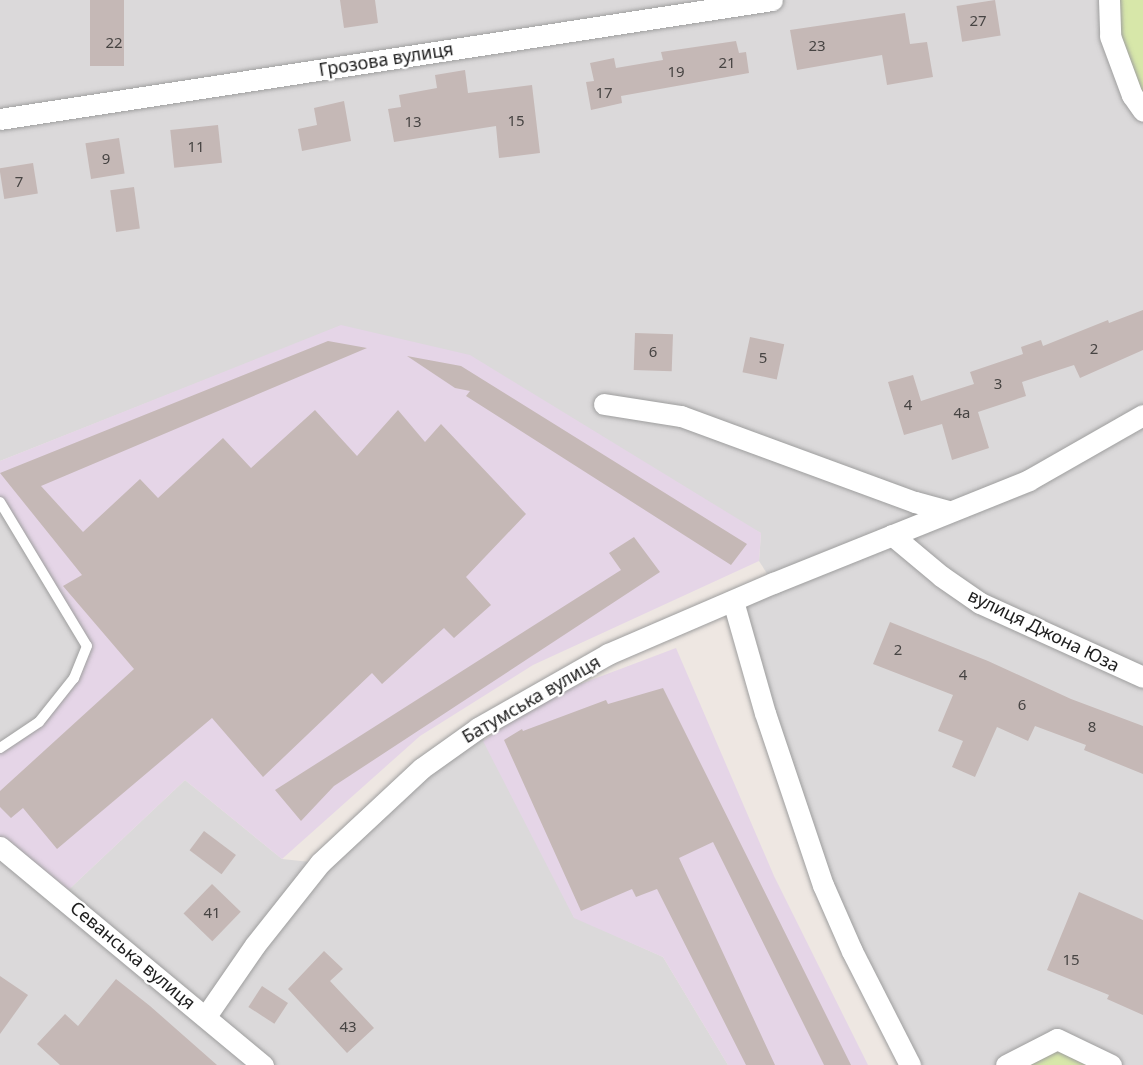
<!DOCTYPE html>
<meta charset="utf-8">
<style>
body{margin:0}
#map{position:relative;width:1143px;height:1065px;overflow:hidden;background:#eee7e2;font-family:"Noto Sans",sans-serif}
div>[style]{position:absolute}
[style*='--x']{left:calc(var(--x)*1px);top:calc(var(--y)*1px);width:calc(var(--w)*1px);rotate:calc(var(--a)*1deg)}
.residential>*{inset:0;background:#dbd9da}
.industrial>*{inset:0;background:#e5d5e7}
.grass>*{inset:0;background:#d7e7a9}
.building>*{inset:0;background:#c5b8b6;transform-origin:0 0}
.roads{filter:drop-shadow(0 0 2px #9e9e9e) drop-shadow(0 0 2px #9e9e9e)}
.lane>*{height:10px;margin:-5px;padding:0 5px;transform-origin:5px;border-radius:5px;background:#fff}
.street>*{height:21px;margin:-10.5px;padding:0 10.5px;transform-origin:10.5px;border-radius:10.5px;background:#fff}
span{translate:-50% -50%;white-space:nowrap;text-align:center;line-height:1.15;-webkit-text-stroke:4.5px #fff;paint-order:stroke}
.number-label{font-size:15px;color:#474443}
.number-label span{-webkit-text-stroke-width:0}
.street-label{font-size:18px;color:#1d1d1d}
</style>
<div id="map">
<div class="residential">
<i style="clip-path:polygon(0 0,1109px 0,1143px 111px,1143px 1065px,910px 1065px,852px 951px,733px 602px,773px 583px,759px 561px,761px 533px,341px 326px,0 461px)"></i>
<i style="clip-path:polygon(0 502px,87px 646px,74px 678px,39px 722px,0 748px)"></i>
<i style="clip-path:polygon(478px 728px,574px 917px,663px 957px,728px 1065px,0 1065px,0 847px,62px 896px,185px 780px,282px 859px,320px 863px)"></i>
</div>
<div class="industrial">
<i style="clip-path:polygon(341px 325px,470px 355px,761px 533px,759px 561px,533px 665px,420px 736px,282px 859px,185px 780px,62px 896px,0 847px,0 748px,39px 722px,74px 678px,87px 646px,0 502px,0 461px)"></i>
<i style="clip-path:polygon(676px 648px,774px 876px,868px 1065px,728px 1065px,663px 957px,574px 918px,483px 741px,546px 697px)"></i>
</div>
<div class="grass">
<i style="clip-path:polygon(1109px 0,1143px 0,1143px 111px)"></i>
<i style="clip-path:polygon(1057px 1039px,1111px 1065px,1006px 1065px)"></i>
</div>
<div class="building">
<i style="left:90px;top:0;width:34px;height:66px"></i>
<i style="clip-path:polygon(340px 0,375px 0,378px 23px,344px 28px)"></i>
<i style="left:995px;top:0;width:36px;height:39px;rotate:81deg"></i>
<i style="clip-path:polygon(905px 13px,910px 44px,927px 42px,933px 77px,887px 85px,882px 55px,797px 70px,790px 30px)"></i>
<i style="clip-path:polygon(736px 41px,739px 53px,746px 52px,749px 73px,621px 96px,622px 103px,591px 110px,586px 82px,594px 81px,590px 63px,614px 58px,616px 68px,663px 60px,661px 52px)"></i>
<i style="clip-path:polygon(465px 70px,468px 93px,532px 85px,540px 153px,499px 158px,496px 126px,394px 142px,388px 109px,401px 107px,399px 95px,437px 88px,435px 75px)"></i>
<i style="clip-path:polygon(344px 101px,351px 141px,302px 151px,298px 129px,317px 125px,314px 108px)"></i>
<i style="left:218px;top:125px;width:38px;height:48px;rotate:84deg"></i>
<i style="left:119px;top:138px;width:36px;height:34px;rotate:81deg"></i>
<i style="left:33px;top:163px;width:31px;height:34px;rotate:81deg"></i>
<i style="left:134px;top:187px;width:42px;height:24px;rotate:82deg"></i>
<i style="clip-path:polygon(1143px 310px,1143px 350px,1080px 378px,1074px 365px,1022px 382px,1026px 396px,978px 412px,989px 448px,952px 460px,942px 424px,904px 435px,888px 382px,913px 375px,921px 401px,974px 384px,970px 372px,1023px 354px,1021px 347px,1041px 340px,1043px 346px,1108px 320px,1109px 323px)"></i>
<i style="left:635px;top:333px;width:38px;height:37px;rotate:2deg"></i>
<i style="left:750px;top:337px;width:35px;height:36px;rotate:12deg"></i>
<i style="clip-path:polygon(328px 341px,367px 348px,41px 486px,83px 532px,140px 479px,158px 498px,223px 438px,251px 468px,315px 410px,357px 456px,398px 410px,425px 442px,441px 424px,526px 514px,466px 577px,491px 605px,454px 638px,444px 628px,382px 684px,372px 673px,263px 777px,212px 718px,57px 849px,23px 808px,11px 818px,0 807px,0 791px,134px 669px,63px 586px,82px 575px,0 473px)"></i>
<i style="clip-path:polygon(407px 356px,461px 366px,747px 544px,731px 565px,466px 396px,470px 391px,455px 388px)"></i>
<i style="clip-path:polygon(634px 537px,660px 572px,334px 786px,301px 821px,275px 790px,621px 570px,609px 553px)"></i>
<i style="clip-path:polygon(890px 622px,988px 661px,1071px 699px,1143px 726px,1143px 774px,1084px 750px,1086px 745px,1035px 726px,1028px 741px,997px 727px,975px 777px,952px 767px,963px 741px,938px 731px,953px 695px,873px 664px)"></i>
<i style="clip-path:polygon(663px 688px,851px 1065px,824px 1065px,713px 842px,679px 858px,775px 1065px,746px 1065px,657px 889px,636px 897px,632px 889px,581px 911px,504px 740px,522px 729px,523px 731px,606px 700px,608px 704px)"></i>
<i style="left:204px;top:831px;width:40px;height:24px;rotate:37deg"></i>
<i style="left:212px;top:884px;width:40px;height:41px;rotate:44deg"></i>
<i style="clip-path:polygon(1079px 892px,1143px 920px,1143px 1015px,1107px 999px,1109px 995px,1047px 970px)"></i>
<i style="clip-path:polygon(324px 951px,343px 969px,330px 981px,374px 1028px,347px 1053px,288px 989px)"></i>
<i style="clip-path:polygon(0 976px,28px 995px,0 1034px)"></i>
<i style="clip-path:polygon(116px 979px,150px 1006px,217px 1065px,60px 1065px,37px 1044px,65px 1014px,78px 1026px)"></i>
<i style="left:262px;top:986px;width:31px;height:25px;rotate:33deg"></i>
</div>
<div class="roads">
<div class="lane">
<i style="--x:0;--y:502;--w:168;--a:58.9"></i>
<i style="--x:87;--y:646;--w:35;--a:112"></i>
<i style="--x:74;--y:678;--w:56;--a:128.5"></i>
<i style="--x:39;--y:722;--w:47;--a:146.3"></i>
</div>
<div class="street">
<i style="--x:1109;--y:0;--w:36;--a:88"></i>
<i style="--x:1110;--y:36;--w:63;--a:69.6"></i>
<i style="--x:1132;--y:95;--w:19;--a:55"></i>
<i style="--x:0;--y:119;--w:781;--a:-8.76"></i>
<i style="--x:604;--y:404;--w:78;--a:8.9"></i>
<i style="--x:681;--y:416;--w:249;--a:20.2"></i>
<i style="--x:915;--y:502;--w:35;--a:15"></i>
<i style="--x:892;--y:535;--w:64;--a:39.9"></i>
<i style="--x:941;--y:576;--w:47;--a:34.7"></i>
<i style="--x:980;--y:603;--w:179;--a:24.4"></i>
<i style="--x:733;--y:601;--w:116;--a:74.1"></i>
<i style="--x:765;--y:713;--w:182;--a:71.4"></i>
<i style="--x:823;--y:885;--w:72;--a:66.3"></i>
<i style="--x:852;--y:951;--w:128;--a:63"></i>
<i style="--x:0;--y:847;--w:342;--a:39.7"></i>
<i style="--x:206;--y:1016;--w:86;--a:-55.4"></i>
<i style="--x:255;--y:945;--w:105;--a:-51.6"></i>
<i style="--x:320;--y:863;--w:139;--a:-43"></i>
<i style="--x:422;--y:768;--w:69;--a:-35.5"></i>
<i style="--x:478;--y:728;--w:150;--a:-29.6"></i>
<i style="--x:608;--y:654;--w:180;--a:-23.3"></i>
<i style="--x:773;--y:583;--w:276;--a:-21.9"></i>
<i style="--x:1029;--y:480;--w:131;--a:-29.7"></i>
<i style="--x:1006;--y:1065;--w:57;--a:-27"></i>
<i style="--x:1057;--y:1039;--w:60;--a:25.7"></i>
</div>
</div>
<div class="number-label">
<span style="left:978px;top:21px">27</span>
<span style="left:114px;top:43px">22</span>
<span style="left:817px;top:46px">23</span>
<span style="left:727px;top:63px">21</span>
<span style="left:676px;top:72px">19</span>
<span style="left:604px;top:93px">17</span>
<span style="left:516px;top:121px">15</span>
<span style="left:413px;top:122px">13</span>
<span style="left:196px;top:147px">11</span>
<span style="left:106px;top:159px">9</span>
<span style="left:19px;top:182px">7</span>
<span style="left:1094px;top:349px">2</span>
<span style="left:653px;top:352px">6</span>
<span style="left:763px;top:358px">5</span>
<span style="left:998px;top:384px">3</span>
<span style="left:908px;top:405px">4</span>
<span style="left:962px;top:413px">4а</span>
<span style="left:898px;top:650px">2</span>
<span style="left:963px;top:675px">4</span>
<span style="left:1022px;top:705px">6</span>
<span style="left:1092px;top:727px">8</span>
<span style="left:212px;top:913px">41</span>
<span style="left:1071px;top:960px">15</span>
<span style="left:348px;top:1027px">43</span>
</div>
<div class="street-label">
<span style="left:386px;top:59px;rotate:-9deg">Грозова вулиця</span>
<span style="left:1044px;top:630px;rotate:26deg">вулиця Джона Юза</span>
<span style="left:531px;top:699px;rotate:-30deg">Батумська вулиця</span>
<span style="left:133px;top:955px;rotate:40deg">Севанська вулиця</span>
</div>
</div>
